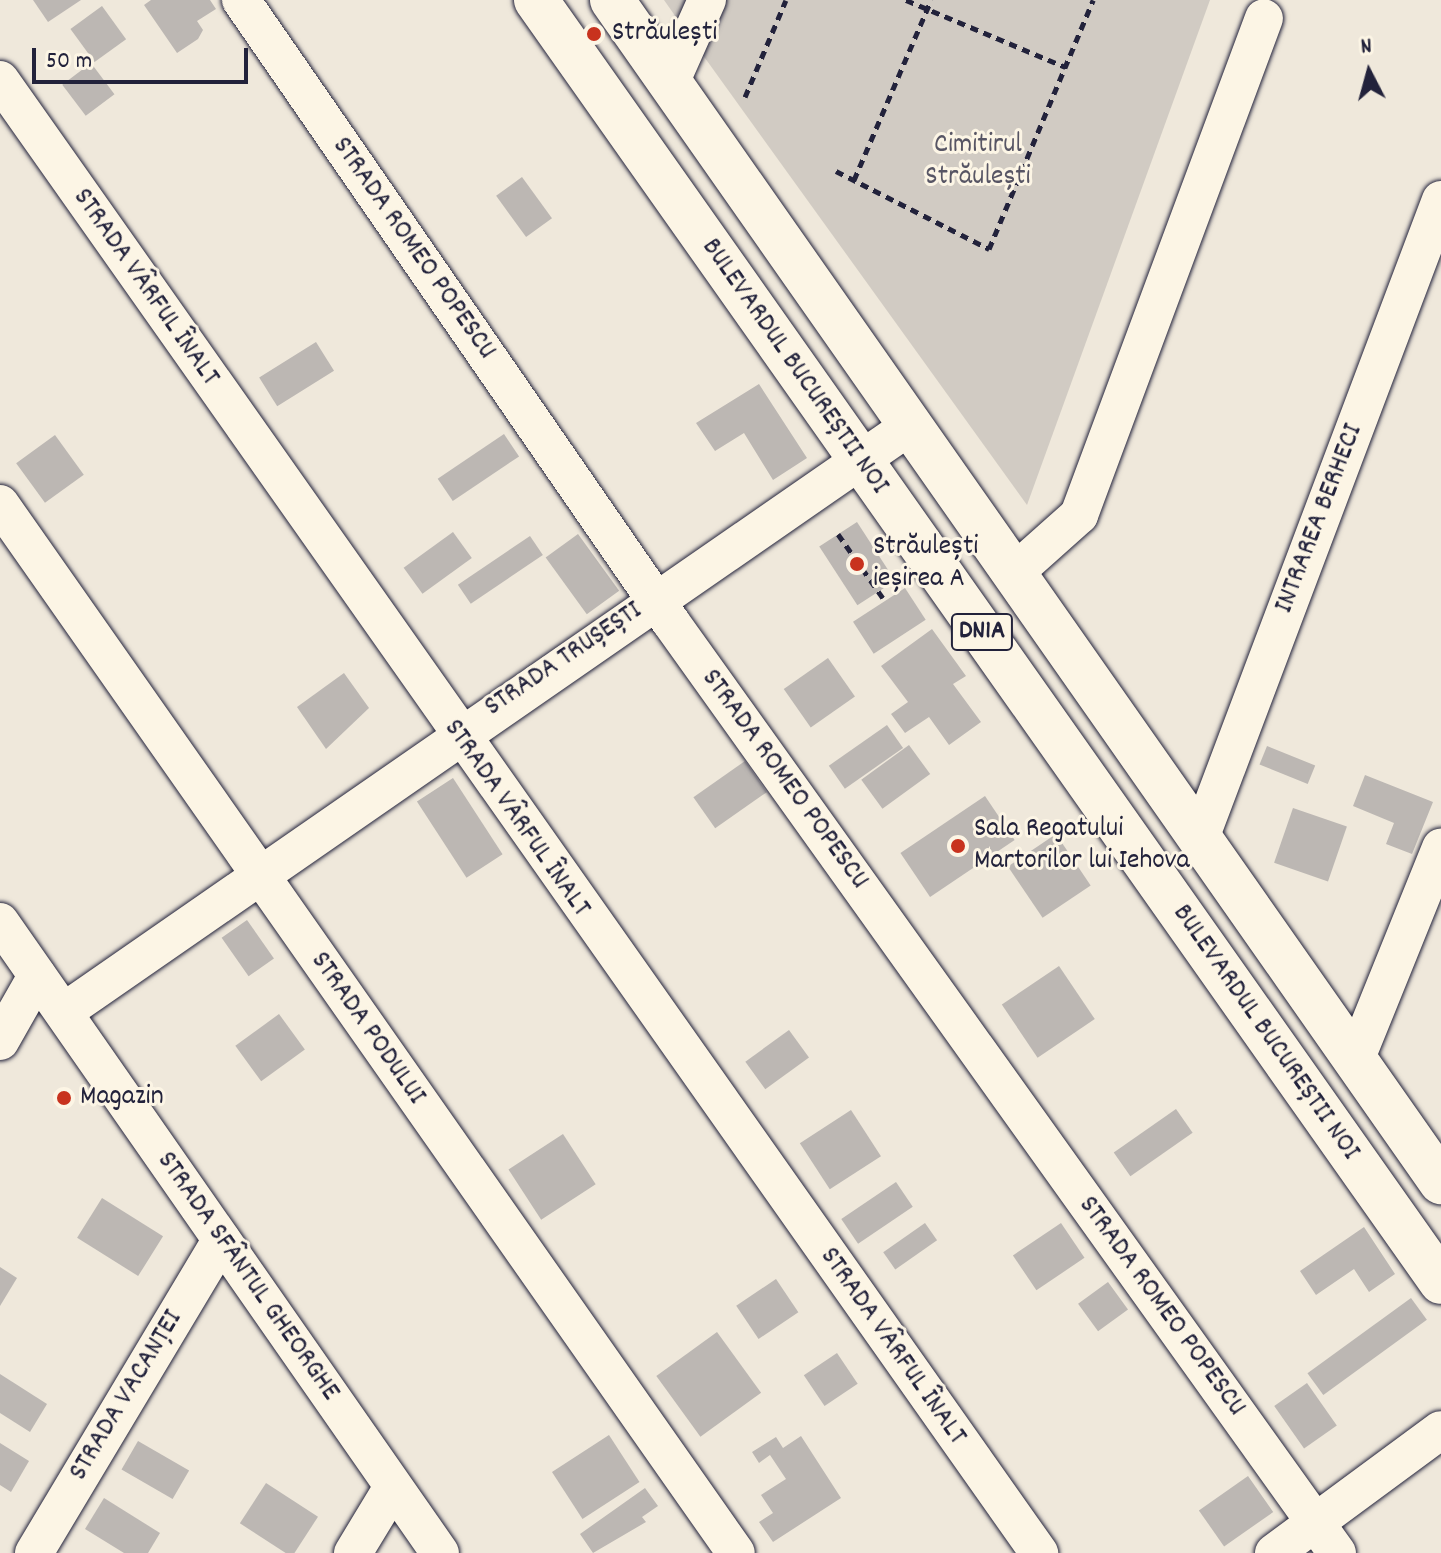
<!DOCTYPE html>
<meta charset="utf-8">
<style>
body{margin:0}
#map{position:relative;width:1441px;height:1553px;overflow:hidden;background:#efe8db;font-family:Dekko,sans-serif}
div>[style]{position:absolute}
[style*='--x']{left:calc(var(--x)*1px);top:calc(var(--y)*1px);width:calc(var(--w)*1px);rotate:calc(var(--a)*1deg)}
.green>*{inset:0;background:#d1cbc3}
.building>*{inset:0;background:#bcb7b3;transform-origin:0 0}
.path>*{height:5px;margin-top:-2.5px;transform-origin:0;background:repeating-linear-gradient(90deg,#22223b 0 8px,transparent 0 14px)}
.roads{filter:drop-shadow(0 0 2px #22223b) drop-shadow(0 0 2px #22223b)}
.minor>*{height:38px;margin:-19px;padding:0 19px;transform-origin:19px;border-radius:19px;background:#fcf5e5}
.major>*{height:44px;margin:-22px;padding:0 22px;transform-origin:22px;border-radius:22px;background:#fcf5e5}
.dots>*{width:22px;height:22px;translate:-50% -50%;box-sizing:border-box;border:4px solid #fcf5e5;border-radius:50%}
span{translate:-50% -50%;white-space:nowrap;text-align:center;line-height:1.15;-webkit-text-stroke:6px #fcf5e5;paint-order:stroke}
.shield-label span{padding:2px 6px;background:#fcf5e5;border:2px solid;border-radius:6px;-webkit-text-stroke-width:0}
.shield-label{font-size:26px;color:#22223b;font-weight:700}
.poi-label{font-size:28px;color:#22223b}
.left{translate:0 -50%;text-align:left}
.park-label{font-size:28px;color:#575564}
.street-label{font-size:28px;color:#22223b}
.north{position:absolute;left:1329px;top:32px;width:80px;height:80px;-webkit-text-stroke:6px #fcf5e5;paint-order:stroke;rotate:354deg;font-size:22px;font-weight:700;line-height:32px;text-align:center;color:#22223b}
.north::after{content:'';display:block;margin:auto;width:28px;height:36px;background:#22223b;clip-path:polygon(50% 0,100% 100%,50% 72%,0 100%)}
.scale{position:absolute;left:32px;top:48px;width:216px;height:36px;box-sizing:border-box;border:4px solid #22223b;border-top:0;padding-left:10px;font-size:24px;line-height:28px;white-space:nowrap;color:#22223b;-webkit-text-stroke:6px #fcf5e5;paint-order:stroke}
</style>
<div id="map">
<div class="green">
<i style="clip-path:polygon(664px 0,1210px 0,1027px 505px,692px 40px)"></i>
</div>
<div class="building">
<i style="clip-path:polygon(33px 0,81px 0,48px 22px)"></i>
<i style="clip-path:polygon(151px 0,210px 0,216px 9px,197px 21px,203px 30px,198px 39px,177px 53px,144px 5px)"></i>
<i style="left:102px;top:6px;width:41px;height:39px;rotate:54deg"></i>
<i style="left:91px;top:63px;width:39px;height:36px;rotate:53deg"></i>
<i style="left:522px;top:177px;width:51px;height:32px;rotate:54deg"></i>
<i style="left:316px;top:342px;width:34px;height:67px;rotate:58deg"></i>
<i style="clip-path:polygon(759px 384px,807px 458px,773px 480px,744px 433px,715px 451px,696px 423px)"></i>
<i style="left:504px;top:434px;width:27px;height:80px;rotate:56deg"></i>
<i style="left:55px;top:435px;width:49px;height:48px;rotate:54deg"></i>
<i style="left:857px;top:522px;width:70px;height:45px;rotate:57deg"></i>
<i style="left:453px;top:532px;width:32px;height:61px;rotate:54deg"></i>
<i style="left:578px;top:534px;width:70px;height:40px;rotate:54deg"></i>
<i style="left:530px;top:536px;width:23px;height:87px;rotate:56deg"></i>
<i style="left:905px;top:588px;width:38px;height:62px;rotate:57deg"></i>
<i style="clip-path:polygon(932px 629px,966px 676px,953px 684px,981px 722px,949px 745px,929px 717px,905px 733px,891px 714px,908px 702px,881px 666px)"></i>
<i style="left:828px;top:658px;width:47px;height:54px;rotate:55deg"></i>
<i style="clip-path:polygon(344px 673px,369px 708px,326px 749px,297px 707px)"></i>
<i style="left:887px;top:725px;width:28px;height:71px;rotate:55deg"></i>
<i style="left:909px;top:745px;width:36px;height:59px;rotate:54deg"></i>
<i style="left:1267px;top:746px;width:52px;height:20px;rotate:22deg"></i>
<i style="left:745px;top:761px;width:38px;height:63px;rotate:55deg"></i>
<i style="clip-path:polygon(1365px 775px,1433px 802px,1412px 854px,1386px 844px,1394px 823px,1353px 806px)"></i>
<i style="left:453px;top:778px;width:91px;height:43px;rotate:57deg"></i>
<i style="left:985px;top:796px;width:53px;height:102px;rotate:56deg"></i>
<i style="left:1293px;top:808px;width:57px;height:58px;rotate:19deg"></i>
<i style="left:1056px;top:834px;width:62px;height:58px;rotate:56deg"></i>
<i style="left:247px;top:920px;width:47px;height:31px;rotate:55deg"></i>
<i style="left:1059px;top:966px;width:64px;height:69px;rotate:56deg"></i>
<i style="left:279px;top:1014px;width:44px;height:54px;rotate:54deg"></i>
<i style="left:789px;top:1030px;width:34px;height:54px;rotate:54deg"></i>
<i style="left:1176px;top:1109px;width:29px;height:76px;rotate:55deg"></i>
<i style="left:851px;top:1110px;width:55px;height:61px;rotate:57deg"></i>
<i style="left:563px;top:1134px;width:60px;height:65px;rotate:57deg"></i>
<i style="left:896px;top:1182px;width:30px;height:66px;rotate:56deg"></i>
<i style="left:102px;top:1198px;width:72px;height:47px;rotate:32deg"></i>
<i style="left:925px;top:1223px;width:21px;height:51px;rotate:55deg"></i>
<i style="left:1061px;top:1223px;width:42px;height:58px;rotate:56deg"></i>
<i style="clip-path:polygon(1364px 1227px,1395px 1274px,1369px 1292px,1354px 1269px,1316px 1295px,1300px 1271px)"></i>
<i style="clip-path:polygon(0 1267px,17px 1278px,0 1306px)"></i>
<i style="left:776px;top:1279px;width:40px;height:48px;rotate:56deg"></i>
<i style="left:1108px;top:1282px;width:34px;height:37px;rotate:54deg"></i>
<i style="left:1411px;top:1298px;width:27px;height:128px;rotate:54deg"></i>
<i style="left:717px;top:1332px;width:75px;height:75px;rotate:54deg"></i>
<i style="left:837px;top:1353px;width:37px;height:40px;rotate:56deg"></i>
<i style="clip-path:polygon(0 1374px,47px 1404px,30px 1432px,0 1413px)"></i>
<i style="left:1307px;top:1383px;width:52px;height:40px;rotate:55deg"></i>
<i style="left:609px;top:1435px;width:56px;height:68px;rotate:57deg"></i>
<i style="clip-path:polygon(801px 1436px,841px 1498px,773px 1542px,759px 1522px,773px 1513px,761px 1495px,786px 1479px,770px 1455px,759px 1463px,752px 1452px,776px 1437px,783px 1448px)"></i>
<i style="left:138px;top:1441px;width:59px;height:33px;rotate:30deg"></i>
<i style="clip-path:polygon(0 1443px,29px 1461px,11px 1492px,0 1485px)"></i>
<i style="left:1248px;top:1476px;width:44px;height:60px;rotate:55deg"></i>
<i style="left:266px;top:1483px;width:62px;height:48px;rotate:33deg"></i>
<i style="clip-path:polygon(645px 1488px,658px 1506px,642px 1517px,646px 1522px,593px 1553px,580px 1534px)"></i>
<i style="clip-path:polygon(104px 1498px,160px 1533px,148px 1553px,124px 1553px,85px 1529px)"></i>
</div>
<div class="path">
<i style="--x:906;--y:0;--w:173;--a:22.8"></i>
<i style="--x:745;--y:97;--w:105;--a:-67.1"></i>
<i style="--x:836;--y:171;--w:172;--a:27"></i>
<i style="--x:989;--y:249;--w:270;--a:-67.3"></i>
<i style="--x:854;--y:180;--w:196;--a:-66.8"></i>
<i style="--x:838;--y:534;--w:78;--a:54.9"></i>
</div>
<div class="roads">
<div class="minor">
<i style="--x:241;--y:0;--w:755;--a:55.36"></i>
<i style="--x:670;--y:621;--w:1146;--a:54.41"></i>
<i style="--x:0;--y:80;--w:1803;--a:54.8"></i>
<i style="--x:670;--y:83;--w:91;--a:-66"></i>
<i style="--x:0;--y:504;--w:1281;--a:54.95"></i>
<i style="--x:1014;--y:573;--w:87;--a:-41.7"></i>
<i style="--x:1079;--y:515;--w:530;--a:-69.58"></i>
<i style="--x:1200;--y:838;--w:682;--a:-69.31"></i>
<i style="--x:0;--y:922;--w:769;--a:55.11"></i>
<i style="--x:65;--y:1011;--w:1028;--a:-34.7"></i>
<i style="--x:0;--y:1041;--w:75;--a:-60.4"></i>
<i style="--x:1356;--y:1058;--w:227;--a:-68"></i>
<i style="--x:34;--y:1553;--w:365;--a:-59.1"></i>
<i style="--x:353;--y:1553;--w:77;--a:-58.8"></i>
<i style="--x:1274;--y:1553;--w:207;--a:-36.4"></i>
</div>
<div class="major">
<i style="--x:536;--y:0;--w:1569;--a:54.78"></i>
<i style="--x:612;--y:0;--w:1444;--a:54.96"></i>
</div>
</div>
<div class="dots">
<i style="left:594px;top:34px;background:#c8321e"></i>
<i style="left:857px;top:564px;background:#c8321e"></i>
<i style="left:958px;top:846px;background:#c8321e"></i>
<i style="left:64px;top:1098px;background:#c8321e"></i>
</div>
<div class="shield-label">
<span style="left:982px;top:632px">DN1A</span>
</div>
<div class="poi-label">
<span class="left" style="left:612px;top:34px">Străulești</span>
<span class="left" style="left:873px;top:564px">Străulești<br>ieșirea A</span>
<span class="left" style="left:974px;top:846px">Sala Regatului<br>Martorilor lui Iehova</span>
<span class="left" style="left:80px;top:1098px">Magazin</span>
</div>
<div class="park-label">
<span style="left:978px;top:162px">Cimitirul<br>Străulești</span>
</div>
<div class="street-label">
<span style="left:413px;top:249px;rotate:55deg">STRADA ROMEO POPESCU</span>
<span style="left:145px;top:288px;rotate:55deg">STRADA VÂRFUL ÎNALT</span>
<span style="left:794px;top:367px;rotate:55deg">BULEVARDUL BUCUREȘTII NOI</span>
<span style="left:1320px;top:519px;rotate:-69deg">INTRAREA BERHECI</span>
<span style="left:564px;top:660px;rotate:-34deg">STRADA TRUȘEȘTI</span>
<span style="left:784px;top:780px;rotate:54deg">STRADA ROMEO POPESCU</span>
<span style="left:516px;top:819px;rotate:55deg">STRADA VÂRFUL ÎNALT</span>
<span style="left:367px;top:1029px;rotate:55deg">STRADA PODULUI</span>
<span style="left:1265px;top:1033px;rotate:55deg">BULEVARDUL BUCUREȘTII NOI</span>
<span style="left:247px;top:1277px;rotate:55deg">STRADA SFÂNTUL GHEORGHE</span>
<span style="left:1161px;top:1307px;rotate:54deg">STRADA ROMEO POPESCU</span>
<span style="left:892px;top:1347px;rotate:55deg">STRADA VÂRFUL ÎNALT</span>
<span style="left:127px;top:1396px;rotate:-59deg">STRADA VACANȚEI</span>
</div>
<div class="north">N</div>
<div class="scale">50 m</div>
</div>
